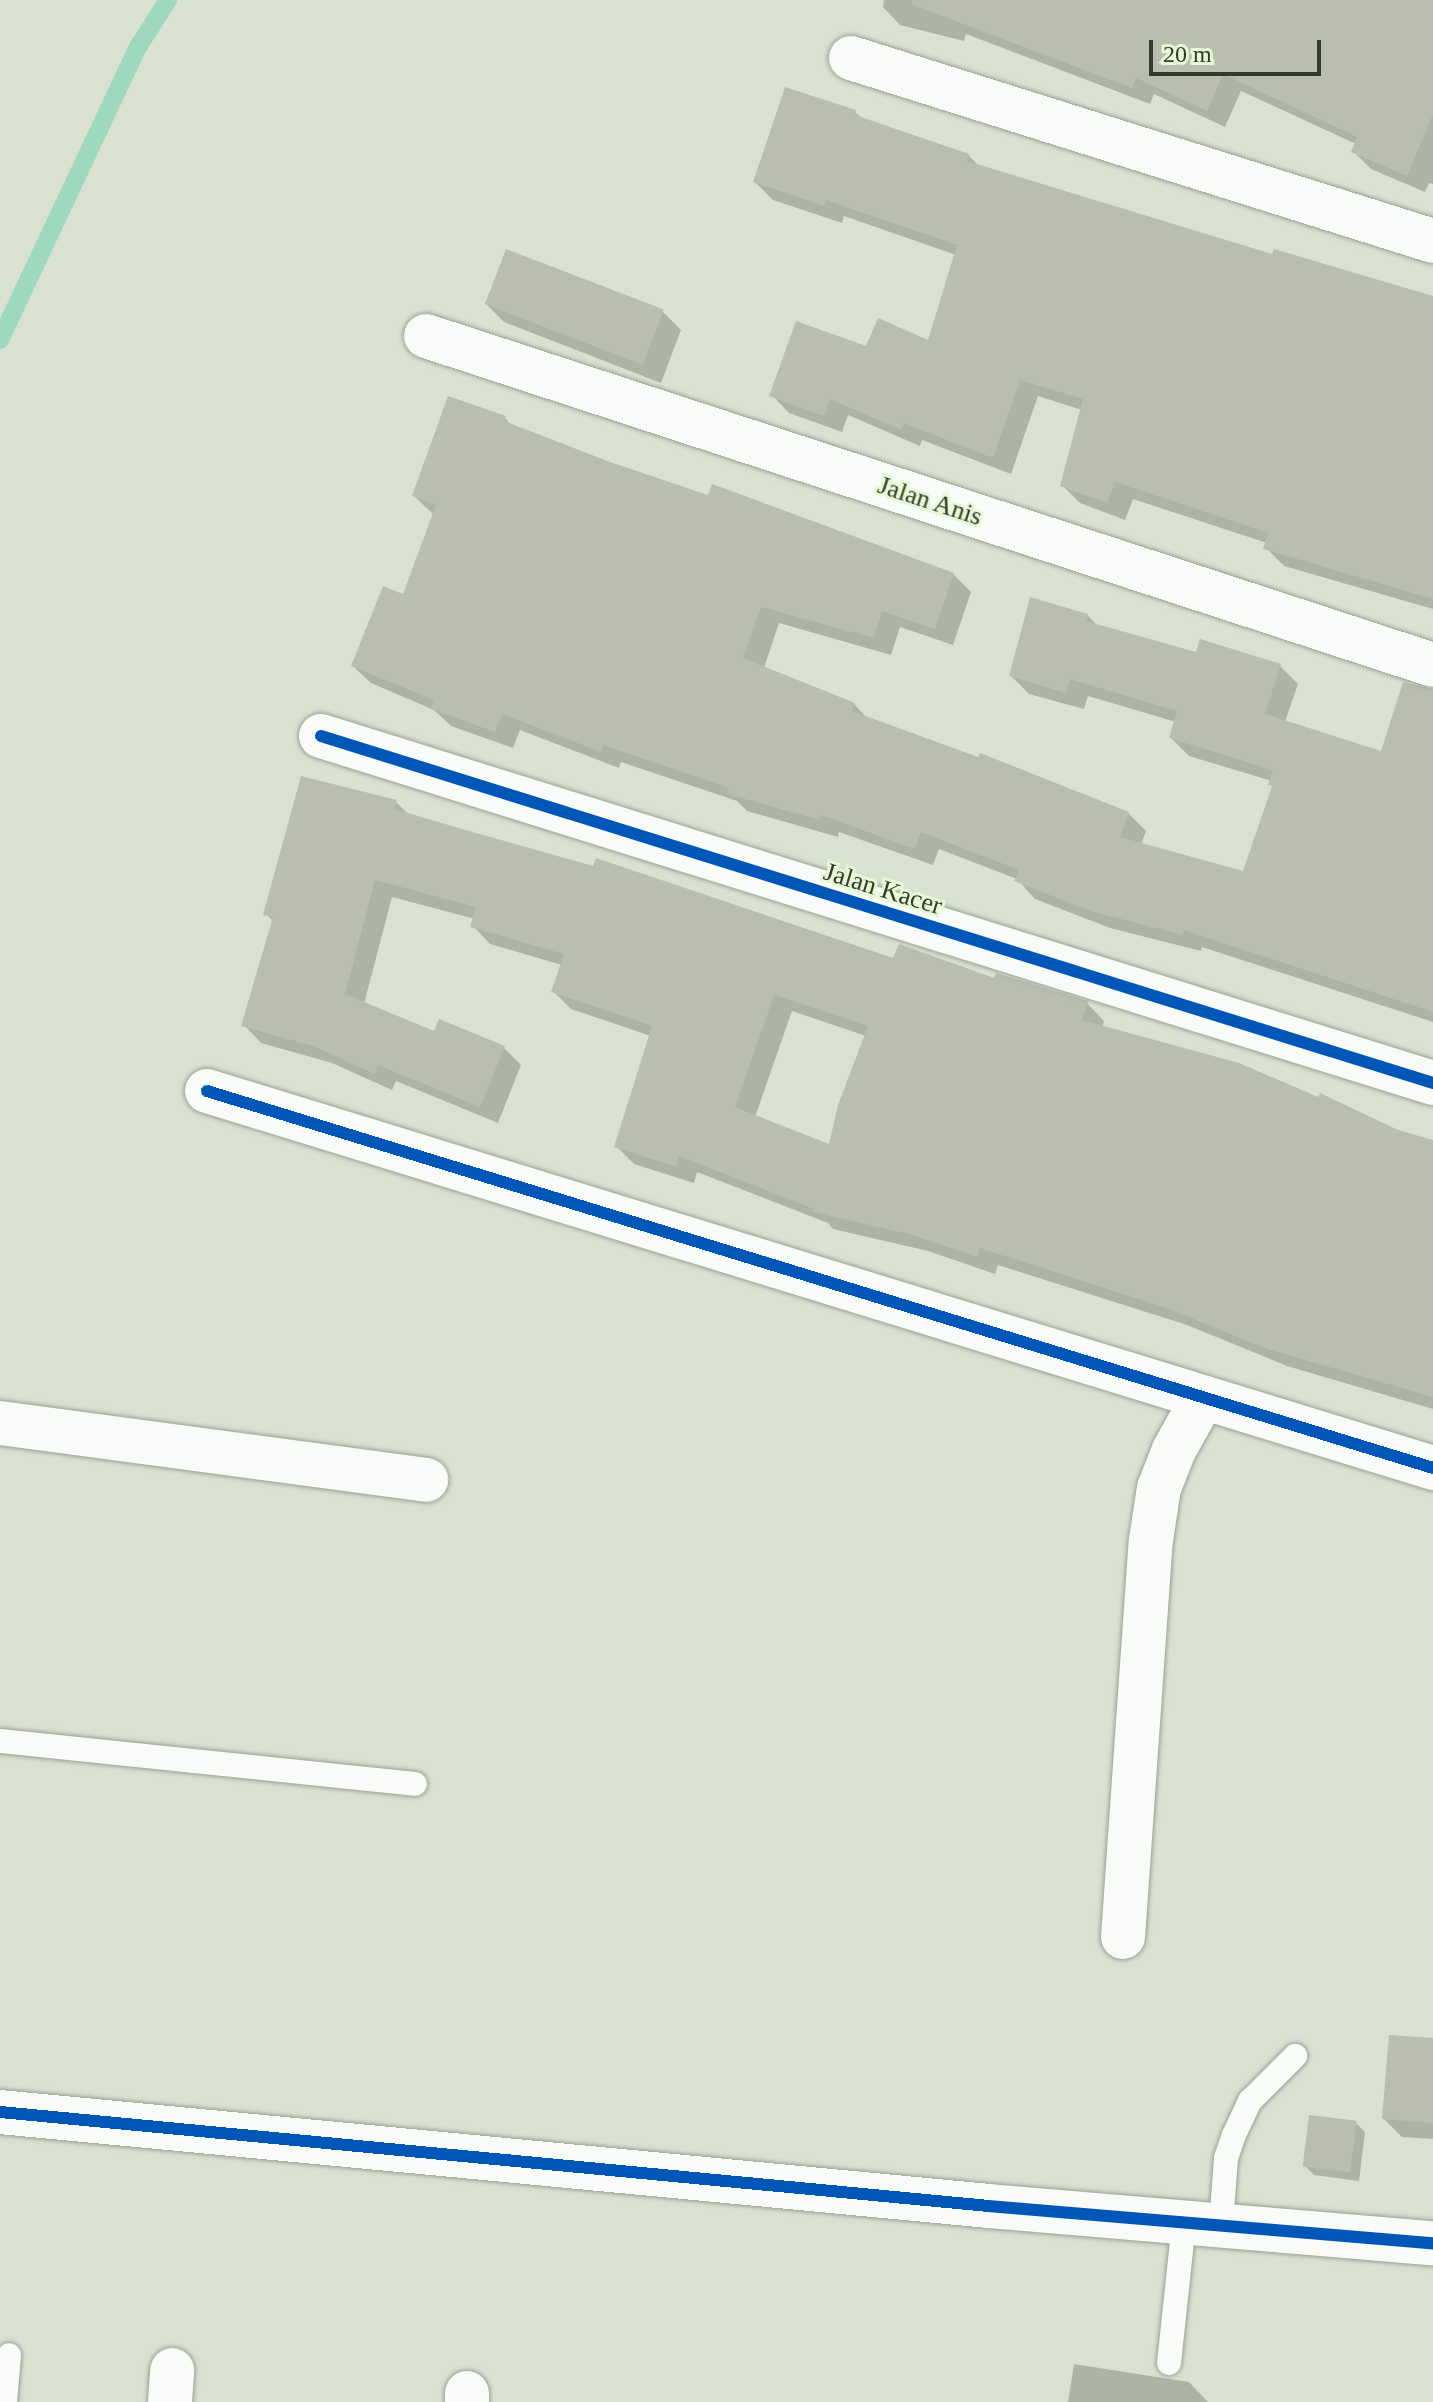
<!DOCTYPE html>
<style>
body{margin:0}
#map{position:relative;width:1433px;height:2402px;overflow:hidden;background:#d9e2d0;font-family:Georgia,serif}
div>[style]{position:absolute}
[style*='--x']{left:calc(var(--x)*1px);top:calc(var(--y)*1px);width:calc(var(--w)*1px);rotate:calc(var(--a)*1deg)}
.shadow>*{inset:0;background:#0003}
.stream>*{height:18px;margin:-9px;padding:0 9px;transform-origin:9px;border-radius:9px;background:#9ed8bd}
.building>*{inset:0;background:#b9beaf;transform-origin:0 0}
.roads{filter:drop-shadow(0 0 2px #9ba294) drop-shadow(0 0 2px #9ba294)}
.service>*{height:24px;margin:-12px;padding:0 12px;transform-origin:12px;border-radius:12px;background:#f9fbf8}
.minor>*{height:44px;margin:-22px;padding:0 22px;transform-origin:22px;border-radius:22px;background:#f9fbf8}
.cycleway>*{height:12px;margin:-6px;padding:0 6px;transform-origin:6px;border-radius:6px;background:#0057b8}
span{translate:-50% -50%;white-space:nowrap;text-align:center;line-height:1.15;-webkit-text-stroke:6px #e5f7d5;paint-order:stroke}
.street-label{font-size:26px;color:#343b2d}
.scale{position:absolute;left:1149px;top:40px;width:172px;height:36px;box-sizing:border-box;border:4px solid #343b2d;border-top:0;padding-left:10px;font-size:24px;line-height:28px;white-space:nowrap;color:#343b2d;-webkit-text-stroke:6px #e5f7d5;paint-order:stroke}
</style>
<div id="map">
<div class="shadow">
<i style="clip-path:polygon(884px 0,1433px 0,1433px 184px,1429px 183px,1425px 192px,1371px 169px,1353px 151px,1356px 144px,1241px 91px,1225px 127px,1154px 94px,1150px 104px,966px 34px,964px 41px,900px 25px,883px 7px)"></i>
<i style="clip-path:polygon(855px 112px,864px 120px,968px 155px,980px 167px,1274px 257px,1433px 298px,1433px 609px,1284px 566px,1266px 548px,1267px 543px,1133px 499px,1125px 520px,1080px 503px,1062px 485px,1082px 410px,1038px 396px,1011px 474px,922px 440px,920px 446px,848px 415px,842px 432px,789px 413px,772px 395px,929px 343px,956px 255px,844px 216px,842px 223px,773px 200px,755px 182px)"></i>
<i style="clip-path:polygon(486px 304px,663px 312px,681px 330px,661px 383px,504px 322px)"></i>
<i style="clip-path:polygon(505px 418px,513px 427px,609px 464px,953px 574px,971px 592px,953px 645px,900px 627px,891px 655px,779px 623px,764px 668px,854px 704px,868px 719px,1128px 813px,1146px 831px,1141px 845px,1245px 874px,1273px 787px,1272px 781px,1189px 756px,1171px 738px,1176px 722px,1088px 696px,1084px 709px,1029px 694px,1011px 676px,1087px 615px,1099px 627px,1198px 655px,1280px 666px,1298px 684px,1285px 722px,1382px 753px,1433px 711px,1433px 1022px,1202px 947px,1201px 951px,1110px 928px,1035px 899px,1017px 879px,939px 849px,933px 865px,839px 832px,838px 837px,747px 811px,737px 801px,621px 762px,619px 768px,520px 730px,513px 748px,451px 726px,434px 710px,371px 683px,353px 666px,404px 597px,434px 515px,414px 496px)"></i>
<i style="clip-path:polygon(evenodd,396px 802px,409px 815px,894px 961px,1087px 1003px,1104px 1021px,1102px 1028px,1433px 1142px,1433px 1409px,1287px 1366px,1187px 1325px,998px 1265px,995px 1274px,928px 1251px,833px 1229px,828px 1223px,697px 1172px,694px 1183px,634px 1164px,616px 1146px,651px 1036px,571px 1009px,553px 991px,562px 965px,490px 944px,473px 926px,475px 919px,392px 897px,364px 1004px,435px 1034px,504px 1048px,521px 1065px,498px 1123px,396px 1081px,392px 1090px,332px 1063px,261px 1043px,244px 1025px,274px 922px,266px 914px,396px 802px,792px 1011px,866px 1036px,831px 1147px,755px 1117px,792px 1011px)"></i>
<i style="clip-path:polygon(1433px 2040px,1433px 2139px,1402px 2137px,1384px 2119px)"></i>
<i style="clip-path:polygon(1356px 2123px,1365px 2132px,1359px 2181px,1314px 2175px,1305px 2166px)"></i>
<i style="clip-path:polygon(1074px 2364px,1189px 2382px,1208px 2402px,1068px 2402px)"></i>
</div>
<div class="stream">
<i style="--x:0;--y:340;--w:324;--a:-64.8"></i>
<i style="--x:138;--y:47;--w:56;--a:-57.4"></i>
</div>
<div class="building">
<i style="clip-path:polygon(912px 0,1433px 0,1433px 114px,1407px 176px,1351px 152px,1357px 137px,1223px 74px,1207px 111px,1136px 78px,1132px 88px,911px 4px)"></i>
<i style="clip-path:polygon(785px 87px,856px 110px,855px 115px,969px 154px,967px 161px,1272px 254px,1274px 249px,1433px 296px,1433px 599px,1263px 549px,1268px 533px,1115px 482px,1107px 503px,1060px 486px,1083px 399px,1020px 380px,993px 458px,904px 423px,901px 430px,830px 399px,824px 416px,769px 396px,796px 321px,866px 346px,878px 318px,928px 340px,957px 245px,826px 200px,824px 206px,753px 182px)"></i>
<i style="left:506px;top:249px;width:169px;height:59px;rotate:21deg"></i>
<i style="clip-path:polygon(448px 396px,506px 416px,504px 421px,610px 462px,708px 495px,712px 484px,954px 573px,935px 629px,882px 611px,874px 638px,761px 607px,743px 658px,855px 703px,852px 711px,978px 757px,980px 753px,1129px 812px,1120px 837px,1243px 871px,1272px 786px,1268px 785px,1273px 770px,1169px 738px,1177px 711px,1070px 679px,1066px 693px,1009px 676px,1030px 597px,1088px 614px,1086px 621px,1196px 652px,1200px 639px,1281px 664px,1265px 714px,1381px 751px,1403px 682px,1433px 689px,1433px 1012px,1184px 930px,1183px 935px,1090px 911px,1014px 881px,1019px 870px,921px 832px,915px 849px,821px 815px,820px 820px,727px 794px,729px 788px,603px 745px,601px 752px,502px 714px,495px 732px,431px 709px,434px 700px,351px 666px,383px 586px,403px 594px,436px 505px,412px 496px)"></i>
<i style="clip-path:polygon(evenodd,301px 776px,397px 800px,394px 809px,469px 831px,593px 866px,596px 858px,893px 958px,899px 944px,994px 978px,996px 973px,1088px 1001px,1082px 1020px,1239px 1063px,1318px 1097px,1320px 1093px,1398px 1130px,1433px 1140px,1433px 1397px,1267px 1349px,1167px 1308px,980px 1248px,977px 1257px,909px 1234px,813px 1212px,814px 1209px,679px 1156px,676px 1167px,614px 1147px,652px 1026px,551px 992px,564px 954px,470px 927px,476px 907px,375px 880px,345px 994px,434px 1031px,439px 1019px,505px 1046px,480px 1107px,378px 1065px,375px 1074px,313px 1046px,241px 1026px,273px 917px,263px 915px,301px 776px,774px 995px,868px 1026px,838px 1105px,829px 1144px,735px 1107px,774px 995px)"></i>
<i style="clip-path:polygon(1389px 2035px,1433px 2038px,1433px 2123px,1382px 2119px)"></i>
<i style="left:1309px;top:2115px;width:48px;height:52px;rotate:7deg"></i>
</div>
<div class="roads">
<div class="service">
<i style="--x:0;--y:1741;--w:417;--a:5.9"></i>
<i style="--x:1221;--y:2225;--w:67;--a:-85.7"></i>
<i style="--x:1226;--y:2158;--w:24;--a:-71"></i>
<i style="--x:1234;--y:2135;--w:38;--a:-65"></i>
<i style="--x:1250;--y:2101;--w:64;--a:-45"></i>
<i style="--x:1169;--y:2363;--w:142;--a:-83.9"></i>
<i style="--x:5;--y:2402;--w:47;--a:-85.1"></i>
</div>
<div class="minor">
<i style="--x:851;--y:58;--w:610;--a:17.45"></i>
<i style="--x:426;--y:336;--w:1059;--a:18.09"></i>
<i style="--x:321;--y:736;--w:1165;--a:17.33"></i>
<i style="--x:207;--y:1091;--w:1283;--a:17.09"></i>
<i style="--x:0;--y:1423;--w:430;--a:7.6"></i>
<i style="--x:1123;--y:1937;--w:398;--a:-86"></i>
<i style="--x:1151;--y:1540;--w:53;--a:-81.3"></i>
<i style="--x:1159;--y:1488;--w:41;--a:-68.5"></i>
<i style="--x:1174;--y:1450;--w:60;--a:-60.9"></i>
<i style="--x:0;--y:2112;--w:992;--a:5.43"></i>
<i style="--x:988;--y:2206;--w:447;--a:4.8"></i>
<i style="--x:170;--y:2402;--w:32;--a:-86"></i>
<i style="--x:467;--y:2402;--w:9;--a:-90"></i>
</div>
</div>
<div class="cycleway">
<i style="--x:321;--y:736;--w:1165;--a:17.33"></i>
<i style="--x:207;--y:1091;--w:1283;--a:17.09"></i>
<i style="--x:0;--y:2112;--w:992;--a:5.43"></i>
<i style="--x:988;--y:2206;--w:447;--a:4.8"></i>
</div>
<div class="street-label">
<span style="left:930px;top:501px;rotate:18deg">Jalan Anis</span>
<span style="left:883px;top:889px;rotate:17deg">Jalan Kacer</span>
</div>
<div class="scale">20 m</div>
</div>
